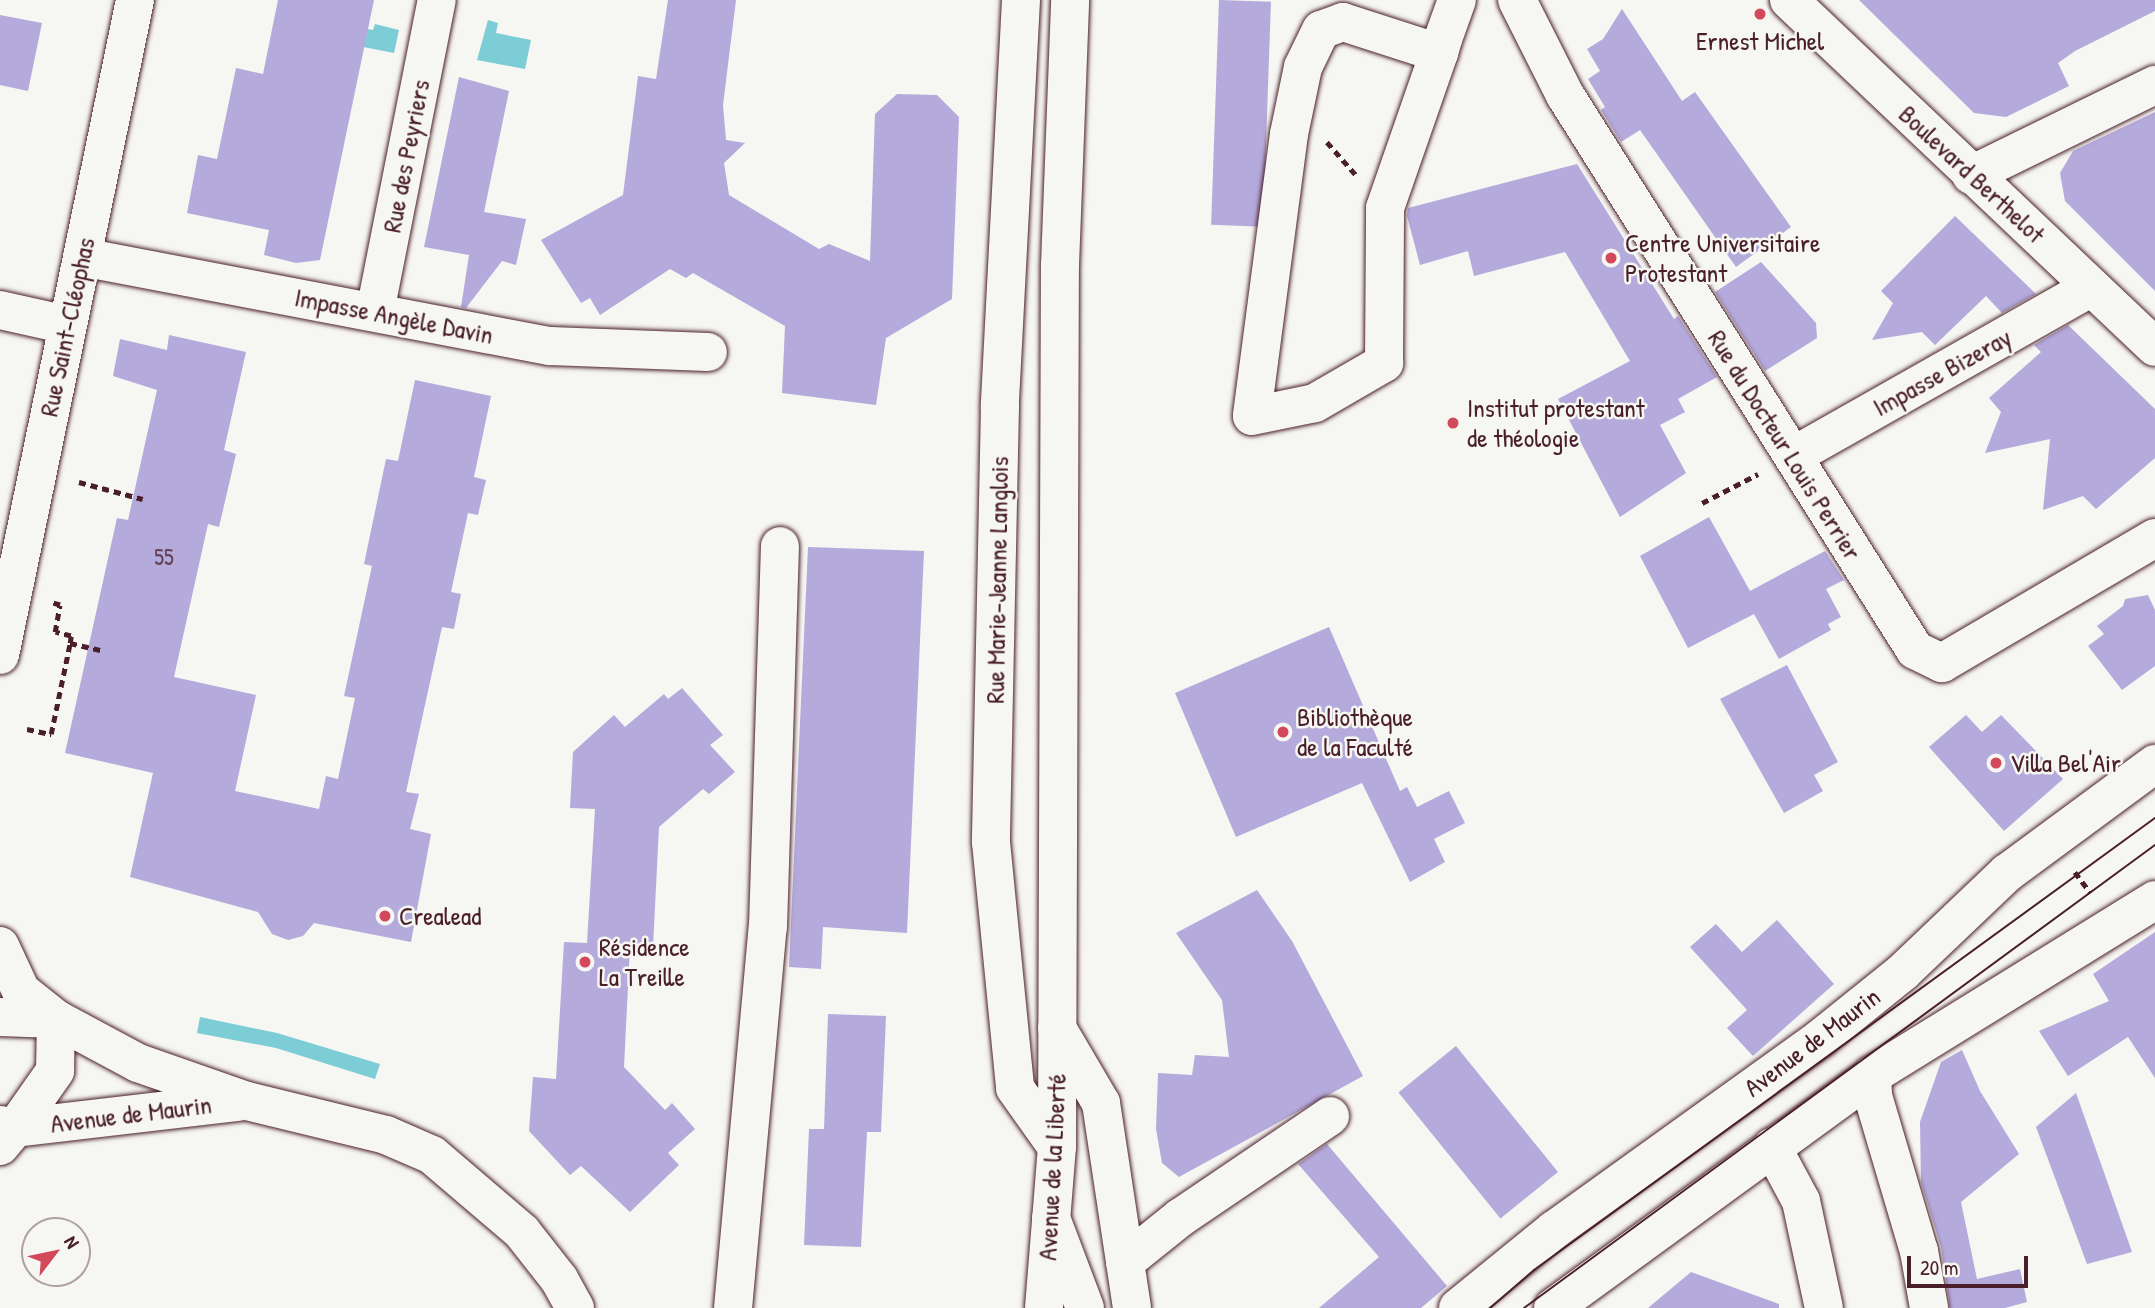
<!DOCTYPE html>
<meta charset="utf-8">
<style>
body{margin:0}
#map{position:relative;width:2155px;height:1308px;overflow:hidden;background:#f6f6f2;font-family:"Patrick Hand",sans-serif}
div>[style]{position:absolute}
[style*='--x']{left:calc(var(--x)*1px);top:calc(var(--y)*1px);width:calc(var(--w)*1px);rotate:calc(var(--a)*1deg)}
.water>*{inset:0;background:#7ccdd6}
.building>*{inset:0;background:#b4aadb;transform-origin:0 0}
.path>*{height:4.5px;margin-top:-2.25px;transform-origin:0;background:repeating-linear-gradient(90deg,#4a1f2b 0 7px,transparent 0 12px)}
.roads{filter:drop-shadow(0 0 2px #4a1f2b) drop-shadow(0 0 2px #4a1f2b)}
.minor>*{height:38px;margin:-19px;padding:0 19px;transform-origin:19px;border-radius:19px;background:#f6f6f2}
.major>*{height:38px;margin:-19px;padding:0 19px;transform-origin:19px;border-radius:19px;background:#f6f6f2}
.tram>*{height:2px;margin:-1px;padding:0 1px;transform-origin:1px;border-radius:1px;background:#4a1f2b}
.dots>*{width:19px;height:19px;translate:-50% -50%;box-sizing:border-box;border:4px solid #f6f6f2;border-radius:50%}
span{translate:-50% -50%;white-space:nowrap;text-align:center;line-height:1.15;-webkit-text-stroke:5px #f6f6f2;paint-order:stroke}
.number-label{font-size:23px;color:#644257}
.number-label span{-webkit-text-stroke-width:0}
.poi-label{font-size:26px;color:#4a1f2b}
.left{translate:0 -50%;text-align:left}
.street-label{font-size:26px;color:#4a1f2b}
.north{position:absolute;left:21px;top:1217px;width:70px;height:70px;box-sizing:border-box;background:#f6f6f2;border:2px solid #b1a0a2;border-radius:50%;rotate:58deg;font-size:19px;font-weight:700;line-height:28px;text-align:center;color:#4a1f2b}
.north::after{content:'';display:block;margin:auto;width:24px;height:32px;background:#d1495b;clip-path:polygon(50% 0,100% 100%,50% 72%,0 100%)}
.scale{position:absolute;left:1907px;top:1256px;width:121px;height:32px;box-sizing:border-box;border:4px solid #4a1f2b;border-top:0;padding-left:9px;font-size:21px;line-height:24px;white-space:nowrap;color:#4a1f2b;-webkit-text-stroke:5px #f6f6f2;paint-order:stroke}
</style>
<div id="map">
<div class="water">
<i style="clip-path:polygon(488px 20px,498px 23px,496px 33px,531px 40px,525px 69px,477px 60px)"></i>
<i style="clip-path:polygon(375px 24px,399px 30px,394px 53px,353px 45px,357px 27px,373px 30px)"></i>
<i style="clip-path:polygon(200px 1017px,277px 1033px,380px 1064px,375px 1079px,276px 1048px,197px 1033px)"></i>
</div>
<div class="building">
<i style="clip-path:polygon(278px 0,374px 0,320px 260px,296px 263px,264px 255px,269px 230px,187px 213px,198px 155px,217px 159px,236px 68px,263px 74px)"></i>
<i style="clip-path:polygon(668px 0,736px 0,723px 105px,726px 140px,745px 143px,724px 163px,729px 195px,819px 249px,829px 244px,870px 261px,875px 114px,897px 94px,937px 95px,959px 117px,952px 299px,886px 338px,876px 405px,782px 393px,785px 326px,693px 273px,686px 278px,670px 269px,600px 315px,590px 298px,581px 303px,541px 240px,623px 195px,638px 76px,656px 79px)"></i>
<i style="left:1219px;top:0;width:52px;height:225px;rotate:2deg"></i>
<i style="clip-path:polygon(1859px 0,2155px 0,2155px 11px,2075px 51px,2058px 63px,2069px 86px,2006px 117px,1974px 113px)"></i>
<i style="clip-path:polygon(1622px 9px,1682px 101px,1695px 92px,1791px 227px,1736px 267px,1640px 130px,1621px 142px,1601px 110px,1605px 107px,1588px 79px,1600px 71px,1587px 49px,1603px 39px)"></i>
<i style="clip-path:polygon(0 15px,42px 23px,28px 91px,0 85px)"></i>
<i style="clip-path:polygon(459px 77px,509px 91px,484px 212px,526px 219px,516px 265px,502px 261px,466px 308px,461px 307px,469px 255px,424px 247px)"></i>
<i style="clip-path:polygon(2155px 112px,2155px 291px,2065px 201px,2060px 173px,2073px 151px)"></i>
<i style="clip-path:polygon(1577px 164px,1674px 319px,1678px 316px,1717px 377px,1678px 399px,1685px 412px,1660px 425px,1686px 473px,1620px 517px,1558px 399px,1630px 361px,1565px 252px,1474px 276px,1468px 251px,1420px 265px,1407px 216px,1408px 208px)"></i>
<i style="clip-path:polygon(1955px 216px,2036px 294px,2002px 313px,1986px 296px,1935px 345px,1922px 332px,1872px 340px,1893px 303px,1881px 291px)"></i>
<i style="clip-path:polygon(1761px 262px,1816px 323px,1817px 338px,1765px 371px,1715px 292px)"></i>
<i style="clip-path:polygon(2068px 325px,2155px 409px,2155px 458px,2096px 509px,2083px 496px,2043px 510px,2050px 439px,1985px 453px,2001px 412px,1989px 398px,2041px 352px,2034px 345px)"></i>
<i style="clip-path:polygon(169px 335px,246px 352px,224px 450px,236px 454px,219px 527px,208px 524px,174px 677px,256px 695px,235px 791px,319px 809px,326px 776px,338px 779px,355px 698px,344px 696px,372px 566px,364px 564px,386px 459px,398px 461px,415px 380px,491px 396px,474px 477px,486px 480px,478px 515px,468px 513px,451px 592px,461px 594px,454px 629px,442px 627px,406px 792px,419px 794px,410px 829px,431px 834px,411px 942px,314px 923px,303px 936px,288px 940px,272px 934px,258px 912px,130px 877px,153px 773px,65px 753px,117px 518px,128px 520px,157px 390px,113px 376px,120px 339px,167px 350px)"></i>
<i style="clip-path:polygon(1709px 517px,1750px 591px,1825px 551px,1844px 580px,1826px 589px,1841px 617px,1828px 624px,1831px 630px,1779px 659px,1754px 614px,1688px 648px,1640px 556px)"></i>
<i style="clip-path:polygon(808px 547px,924px 551px,907px 933px,823px 927px,821px 969px,789px 967px)"></i>
<i style="clip-path:polygon(2148px 595px,2155px 610px,2155px 666px,2122px 690px,2088px 646px,2104px 634px,2097px 626px,2123px 606px,2125px 599px)"></i>
<i style="clip-path:polygon(1329px 627px,1400px 791px,1407px 787px,1417px 807px,1449px 791px,1465px 823px,1434px 839px,1445px 862px,1410px 882px,1362px 783px,1236px 837px,1175px 693px)"></i>
<i style="clip-path:polygon(1787px 665px,1838px 762px,1814px 775px,1823px 791px,1784px 813px,1720px 699px)"></i>
<i style="clip-path:polygon(682px 688px,723px 735px,710px 745px,735px 772px,709px 794px,703px 789px,659px 827px,653px 947px,630px 946px,624px 1067px,665px 1110px,672px 1103px,695px 1129px,668px 1153px,679px 1165px,630px 1212px,581px 1166px,570px 1175px,529px 1131px,533px 1077px,556px 1079px,564px 942px,587px 943px,595px 809px,570px 808px,573px 752px,614px 715px,625px 727px,664px 694px,668px 699px)"></i>
<i style="clip-path:polygon(1966px 715px,1982px 732px,2001px 715px,2063px 779px,2004px 831px,1929px 747px)"></i>
<i style="clip-path:polygon(1257px 890px,1292px 941px,1363px 1076px,1179px 1177px,1162px 1163px,1156px 1129px,1158px 1073px,1192px 1075px,1195px 1055px,1229px 1057px,1222px 1000px,1176px 933px)"></i>
<i style="clip-path:polygon(1777px 920px,1834px 984px,1753px 1056px,1727px 1028px,1747px 1010px,1690px 947px,1716px 924px,1742px 952px)"></i>
<i style="clip-path:polygon(2155px 932px,2155px 1078px,2128px 1037px,2068px 1076px,2039px 1031px,2109px 1001px,2093px 974px)"></i>
<i style="clip-path:polygon(828px 1014px,886px 1016px,881px 1132px,867px 1132px,861px 1247px,804px 1245px,809px 1129px,824px 1129px)"></i>
<i style="left:1456px;top:1046px;width:162px;height:74px;rotate:51deg"></i>
<i style="clip-path:polygon(1962px 1050px,1980px 1091px,2019px 1154px,1961px 1202px,1977px 1279px,2020px 1269px,2027px 1302px,2005px 1308px,1950px 1308px,1941px 1247px,1921px 1182px,1920px 1122px,1941px 1062px)"></i>
<i style="clip-path:polygon(2076px 1093px,2132px 1252px,2087px 1264px,2036px 1127px)"></i>
<i style="clip-path:polygon(1327px 1144px,1447px 1286px,1421px 1308px,1319px 1308px,1379px 1257px,1298px 1164px)"></i>
<i style="clip-path:polygon(1691px 1272px,1779px 1304px,1779px 1308px,1648px 1308px)"></i>
</div>
<div class="path">
<i style="--x:1327;--y:142;--w:44;--a:48.7"></i>
<i style="--x:79;--y:482;--w:66;--a:14.9"></i>
<i style="--x:1702;--y:503;--w:63;--a:-27.4"></i>
<i style="--x:70;--y:643;--w:31;--a:13"></i>
<i style="--x:27;--y:729;--w:25;--a:12"></i>
<i style="--x:51;--y:734;--w:93;--a:-78.2"></i>
<i style="--x:70;--y:643;--w:7;--a:-82"></i>
<i style="--x:71;--y:636;--w:16;--a:-166"></i>
<i style="--x:55;--y:632;--w:27;--a:-80"></i>
<i style="--x:60;--y:605;--w:7;--a:-164"></i>
<i style="--x:2075;--y:872;--w:26;--a:53"></i>
</div>
<div class="roads">
<div class="minor">
<i style="--x:1021;--y:0;--w:407;--a:93"></i>
<i style="--x:1000;--y:406;--w:436;--a:91.2"></i>
<i style="--x:991;--y:842;--w:247;--a:84.4"></i>
<i style="--x:1015;--y:1088;--w:72;--a:54.6"></i>
<i style="--x:1517;--y:0;--w:106;--a:63.2"></i>
<i style="--x:1565;--y:95;--w:656;--a:57.76"></i>
<i style="--x:1915;--y:650;--w:30;--a:26"></i>
<i style="--x:1942;--y:663;--w:247;--a:-30.4"></i>
<i style="--x:1439;--y:53;--w:101;--a:-162.1"></i>
<i style="--x:1343;--y:22;--w:23;--a:160"></i>
<i style="--x:1321;--y:30;--w:41;--a:115.9"></i>
<i style="--x:1303;--y:67;--w:68;--a:101.8"></i>
<i style="--x:1289;--y:134;--w:284;--a:97.5"></i>
<i style="--x:1252;--y:416;--w:64;--a:-11.7"></i>
<i style="--x:1315;--y:403;--w:80;--a:-30.1"></i>
<i style="--x:1384;--y:363;--w:155;--a:-89.6"></i>
<i style="--x:1385;--y:208;--w:164;--a:-70.8"></i>
<i style="--x:1439;--y:53;--w:15;--a:-74"></i>
<i style="--x:1443;--y:39;--w:41;--a:-70.3"></i>
<i style="--x:1971;--y:175;--w:205;--a:-26.1"></i>
<i style="--x:82;--y:257;--w:476;--a:10.8"></i>
<i style="--x:550;--y:346;--w:158;--a:2.2"></i>
<i style="--x:0;--y:310;--w:69;--a:12.6"></i>
<i style="--x:375;--y:312;--w:318;--a:-78.8"></i>
<i style="--x:1793;--y:456;--w:343;--a:-29.5"></i>
<i style="--x:0;--y:655;--w:669;--a:-78.35"></i>
<i style="--x:0;--y:946;--w:50;--a:65"></i>
<i style="--x:21;--y:991;--w:45;--a:38.7"></i>
<i style="--x:56;--y:1019;--w:93;--a:28.2"></i>
<i style="--x:138;--y:1063;--w:115;--a:19.2"></i>
<i style="--x:247;--y:1101;--w:143;--a:13.7"></i>
<i style="--x:386;--y:1135;--w:50;--a:23.5"></i>
<i style="--x:432;--y:1155;--w:118;--a:40.5"></i>
<i style="--x:522;--y:1232;--w:60;--a:51.8"></i>
<i style="--x:559;--y:1279;--w:33;--a:61"></i>
<i style="--x:0;--y:1017;--w:56;--a:2"></i>
<i style="--x:1872;--y:1075;--w:21;--a:87"></i>
<i style="--x:1873;--y:1096;--w:162;--a:73.5"></i>
<i style="--x:1919;--y:1251;--w:58;--a:80"></i>
<i style="--x:0;--y:1125;--w:15;--a:11"></i>
<i style="--x:15;--y:1128;--w:70;--a:-54.9"></i>
<i style="--x:55;--y:1071;--w:52;--a:-88.9"></i>
<i style="--x:0;--y:1146;--w:23;--a:-50"></i>
<i style="--x:15;--y:1128;--w:225;--a:-6.7"></i>
<i style="--x:1772;--y:1147;--w:61;--a:61.8"></i>
<i style="--x:1801;--y:1201;--w:109;--a:77.9"></i>
<i style="--x:1051;--y:1218;--w:96;--a:69.3"></i>
<i style="--x:1125;--y:1262;--w:72;--a:-38.8"></i>
<i style="--x:1181;--y:1217;--w:180;--a:-34.1"></i>
<i style="--x:733;--y:1308;--w:383;--a:-84.8"></i>
<i style="--x:768;--y:927;--w:381;--a:-88.2"></i>
<i style="--x:1458;--y:1308;--w:124;--a:-39.1"></i>
<i style="--x:1554;--y:1230;--w:329;--a:-35.7"></i>
<i style="--x:1821;--y:1038;--w:105;--a:-38.8"></i>
<i style="--x:1903;--y:972;--w:144;--a:-43.6"></i>
<i style="--x:2007;--y:873;--w:184;--a:-36.4"></i>
<i style="--x:1553;--y:1308;--w:395;--a:-36.1"></i>
<i style="--x:1872;--y:1075;--w:333;--a:-31.7"></i>
</div>
<div class="major">
<i style="--x:1789;--y:0;--w:504;--a:43.47"></i>
<i style="--x:1057;--y:1028;--w:87;--a:59.6"></i>
<i style="--x:1101;--y:1103;--w:207;--a:81.4"></i>
<i style="--x:1044;--y:1308;--w:162;--a:-85.4"></i>
<i style="--x:1057;--y:1147;--w:882;--a:-89.81"></i>
<i style="--x:1060;--y:265;--w:265;--a:-87.8"></i>
</div>
</div>
<div class="tram">
<i style="--x:1490;--y:1308;--w:58;--a:-40.8"></i>
<i style="--x:1534;--y:1270;--w:768;--a:-36.05"></i>
<i style="--x:1524;--y:1308;--w:783;--a:-36.27"></i>
</div>
<div class="dots">
<i style="left:1760px;top:14px;background:#d1495b"></i>
<i style="left:1611px;top:258px;background:#d1495b"></i>
<i style="left:1453px;top:423px;background:#d1495b"></i>
<i style="left:1283px;top:732px;background:#d1495b"></i>
<i style="left:1996px;top:763px;background:#d1495b"></i>
<i style="left:385px;top:916px;background:#d1495b"></i>
<i style="left:585px;top:962px;background:#d1495b"></i>
</div>
<div class="number-label">
<span style="left:164px;top:557px">55</span>
</div>
<div class="poi-label">
<span style="left:1760px;top:41px">Ernest Michel</span>
<span class="left" style="left:1625px;top:258px">Centre Universitaire<br>Protestant</span>
<span class="left" style="left:1467px;top:423px">Institut protestant<br>de théologie</span>
<span class="left" style="left:1297px;top:732px">Bibliothèque<br>de la Faculté</span>
<span class="left" style="left:2010px;top:763px">Villa Bel'Air</span>
<span class="left" style="left:399px;top:916px">Crealead</span>
<span class="left" style="left:599px;top:962px">Résidence<br>La Treille</span>
</div>
<div class="street-label">
<span style="left:406px;top:156px;rotate:-79deg">Rue des Peyriers</span>
<span style="left:1972px;top:174px;rotate:43deg">Boulevard Berthelot</span>
<span style="left:394px;top:316px;rotate:11deg">Impasse Angèle Davin</span>
<span style="left:67px;top:327px;rotate:-78deg">Rue Saint-Cléophas</span>
<span style="left:1942px;top:372px;rotate:-29deg">Impasse Bizeray</span>
<span style="left:1785px;top:445px;rotate:58deg">Rue du Docteur Louis Perrier</span>
<span style="left:997px;top:580px;rotate:-89deg">Rue Marie-Jeanne Langlois</span>
<span style="left:1812px;top:1042px;rotate:-37deg">Avenue de Maurin</span>
<span style="left:131px;top:1114px;rotate:-7deg">Avenue de Maurin</span>
<span style="left:1052px;top:1167px;rotate:-87deg">Avenue de la Liberté</span>
</div>
<div class="north">N</div>
<div class="scale">20 m</div>
</div>
